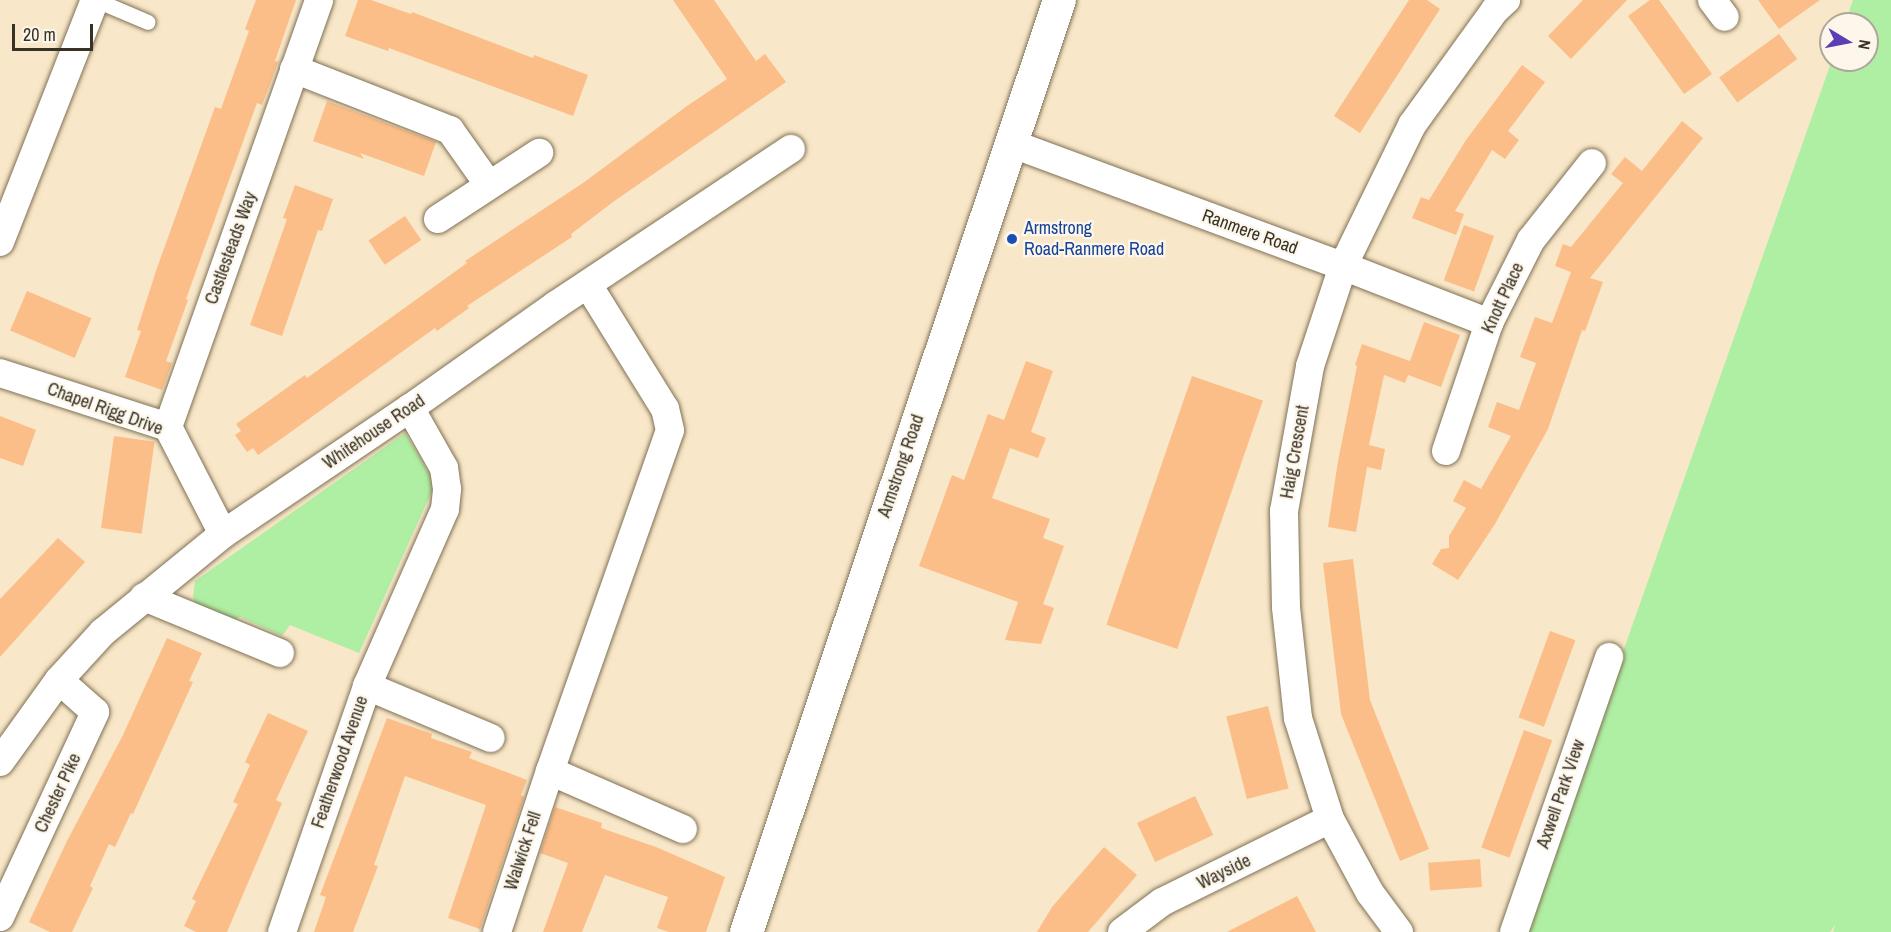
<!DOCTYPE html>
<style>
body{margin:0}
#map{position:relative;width:1891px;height:932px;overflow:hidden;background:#f8e7c8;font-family:"Archivo Narrow",sans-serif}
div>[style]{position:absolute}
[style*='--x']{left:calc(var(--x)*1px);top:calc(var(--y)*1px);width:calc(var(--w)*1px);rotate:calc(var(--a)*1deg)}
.green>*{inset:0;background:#afefa3}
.building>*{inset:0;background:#fcbe88;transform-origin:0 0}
.roads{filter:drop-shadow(0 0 2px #807155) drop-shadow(0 0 2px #807155)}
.lane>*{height:15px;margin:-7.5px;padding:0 7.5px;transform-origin:7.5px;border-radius:7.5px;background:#fff}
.street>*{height:28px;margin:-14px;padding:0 14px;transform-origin:14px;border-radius:14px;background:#fff}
.secondary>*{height:33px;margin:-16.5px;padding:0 16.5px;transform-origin:16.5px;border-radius:16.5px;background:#fff}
.dots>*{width:16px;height:16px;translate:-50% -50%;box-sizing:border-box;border:3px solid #fdf6ea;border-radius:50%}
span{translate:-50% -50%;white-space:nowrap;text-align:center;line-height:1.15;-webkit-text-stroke:4.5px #fdf6ea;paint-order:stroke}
.transit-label{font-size:18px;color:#164399}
.left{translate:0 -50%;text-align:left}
.street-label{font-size:18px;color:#383125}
.north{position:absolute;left:1819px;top:12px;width:60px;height:60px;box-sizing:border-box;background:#fdf6ea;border:2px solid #aea79b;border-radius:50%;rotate:100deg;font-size:16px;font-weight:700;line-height:24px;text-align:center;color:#383125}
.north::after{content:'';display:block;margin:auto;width:21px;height:27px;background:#5b3db5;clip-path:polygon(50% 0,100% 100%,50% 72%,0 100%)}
.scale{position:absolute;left:12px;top:24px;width:81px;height:27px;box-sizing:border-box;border:3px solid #383125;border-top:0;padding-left:8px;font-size:18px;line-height:21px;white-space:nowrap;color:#383125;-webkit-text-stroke:4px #fdf6ea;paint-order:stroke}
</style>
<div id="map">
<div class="green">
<i style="clip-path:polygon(1853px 0,1891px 0,1891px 932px,1833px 932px,1835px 925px,1830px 932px,1528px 932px,1625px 646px,1832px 60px,1867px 60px,1867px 24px,1845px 24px)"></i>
<i style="clip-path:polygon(405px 433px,432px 478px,433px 489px,359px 653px,290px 625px,282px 636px,240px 617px,228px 623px,199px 611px,193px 597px,195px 581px)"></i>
</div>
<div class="building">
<i style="clip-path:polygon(256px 0,296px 0,275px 61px,278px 62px,270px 84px,262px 105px,257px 103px,186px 299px,188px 300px,166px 361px,172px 363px,162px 390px,125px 377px,141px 331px,137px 330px,157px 268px,215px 107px,221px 109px,249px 31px,245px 29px)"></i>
<i style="clip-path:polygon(358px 0,371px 0,411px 14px,412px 12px,533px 58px,534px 55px,588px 75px,573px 116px,389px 48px,388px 51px,345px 36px)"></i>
<i style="clip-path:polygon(673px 0,714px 0,756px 61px,765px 54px,786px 82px,613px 202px,571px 234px,572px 237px,467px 306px,469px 308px,437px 331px,435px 328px,281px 439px,258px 455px,253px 448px,247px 452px,235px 435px,241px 431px,236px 424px,305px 375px,307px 378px,467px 263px,465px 261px,583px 183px,687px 106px,727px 79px)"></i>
<i style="clip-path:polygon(1409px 0,1427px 0,1440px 9px,1360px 133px,1334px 116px)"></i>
<i style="clip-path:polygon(1583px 0,1627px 0,1571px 59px,1548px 36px)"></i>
<i style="clip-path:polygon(1650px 0,1659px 0,1712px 74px,1684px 94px,1628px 16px)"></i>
<i style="clip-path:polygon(1758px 0,1820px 0,1779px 29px)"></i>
<i style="left:1779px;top:34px;width:31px;height:74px;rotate:54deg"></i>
<i style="clip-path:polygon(1522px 65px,1545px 82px,1508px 131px,1519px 140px,1505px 159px,1492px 150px,1455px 211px,1464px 214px,1456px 235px,1412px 218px,1421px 197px,1429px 200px,1466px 140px)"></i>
<i style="clip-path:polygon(327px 101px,436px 142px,424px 176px,360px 153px,364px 159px,313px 141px)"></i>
<i style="clip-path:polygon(1682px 121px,1703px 138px,1590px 278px,1603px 282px,1585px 331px,1582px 330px,1548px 429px,1495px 524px,1458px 580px,1432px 564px,1441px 549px,1449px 548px,1449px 536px,1466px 508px,1453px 501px,1464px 480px,1481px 489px,1511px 436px,1488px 427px,1497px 402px,1519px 410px,1536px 363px,1520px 357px,1535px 317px,1552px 323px,1571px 272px,1555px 266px,1563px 244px,1571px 247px,1623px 183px,1611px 174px,1625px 157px,1642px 171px)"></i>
<i style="clip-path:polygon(295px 185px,333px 199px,322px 231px,318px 230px,282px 336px,250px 325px,287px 219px,283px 218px)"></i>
<i style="left:405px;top:216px;width:29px;height:44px;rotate:56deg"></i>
<i style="left:1464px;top:225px;width:32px;height:59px;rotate:20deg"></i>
<i style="left:27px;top:291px;width:70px;height:43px;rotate:23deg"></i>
<i style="clip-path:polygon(1424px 322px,1460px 335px,1441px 387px,1408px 375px,1405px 383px,1384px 375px,1369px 445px,1385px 449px,1381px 470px,1367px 467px,1356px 532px,1328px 527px,1338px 461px,1357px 366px,1355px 365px,1362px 344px,1410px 361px)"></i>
<i style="clip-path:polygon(1026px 361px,1053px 371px,1031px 432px,1046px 438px,1038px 458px,1010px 448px,992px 498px,1050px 519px,1043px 538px,1064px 546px,1043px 604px,1054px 608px,1041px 644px,1005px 640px,1018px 602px,919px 566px,952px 475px,964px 480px,988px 414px,1004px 420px)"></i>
<i style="left:1192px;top:376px;width:75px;height:263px;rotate:19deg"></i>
<i style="clip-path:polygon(0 416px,36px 430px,23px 466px,0 458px)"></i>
<i style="left:114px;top:436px;width:41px;height:93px;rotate:8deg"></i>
<i style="clip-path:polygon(58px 538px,85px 562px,0 657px,0 599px)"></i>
<i style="clip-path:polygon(1353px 559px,1370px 700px,1429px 849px,1400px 861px,1341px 714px,1323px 563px)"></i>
<i style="left:1550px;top:631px;width:27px;height:92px;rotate:20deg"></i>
<i style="clip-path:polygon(167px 638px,202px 653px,189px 681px,193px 682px,133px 814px,131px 813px,115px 847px,109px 844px,90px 886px,93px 888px,72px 932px,50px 932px,29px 922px,67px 841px,123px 735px)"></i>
<i style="left:1268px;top:706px;width:85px;height:43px;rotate:76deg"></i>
<i style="clip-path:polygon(268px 713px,308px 731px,276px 800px,282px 803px,227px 932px,196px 932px,184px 926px,196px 901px,192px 899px,238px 804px,233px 802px,250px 765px,245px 762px)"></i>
<i style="clip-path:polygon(387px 718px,432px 734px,431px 738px,472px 752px,469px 758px,527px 780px,521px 795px,524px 797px,480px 929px,448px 918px,486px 805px,405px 776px,374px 865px,378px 866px,353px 932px,314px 932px,326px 897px,320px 895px)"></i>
<i style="left:1524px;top:730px;width:30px;height:125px;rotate:20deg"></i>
<i style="left:1195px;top:796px;width:43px;height:64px;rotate:65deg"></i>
<i style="clip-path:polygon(555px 807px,602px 823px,601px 828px,656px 847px,725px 877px,706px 932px,669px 932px,657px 928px,668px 897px,605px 875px,582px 932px,543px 932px,568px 863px,540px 853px)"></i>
<i style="clip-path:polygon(1104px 847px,1137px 875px,1088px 932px,1037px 932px,1052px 907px)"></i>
<i style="left:1480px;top:859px;width:28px;height:52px;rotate:86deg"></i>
<i style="clip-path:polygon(1297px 896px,1316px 932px,1227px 932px)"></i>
</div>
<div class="roads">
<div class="lane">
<i style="--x:96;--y:0;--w:56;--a:22.9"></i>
</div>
<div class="street">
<i style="--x:1712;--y:0;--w:21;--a:53"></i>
<i style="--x:294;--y:69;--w:168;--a:21.4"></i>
<i style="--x:450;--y:130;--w:67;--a:54.7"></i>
<i style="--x:1010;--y:143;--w:355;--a:20.3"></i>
<i style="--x:1343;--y:266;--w:157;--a:21.3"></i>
<i style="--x:438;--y:219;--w:121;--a:-33.2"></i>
<i style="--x:0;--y:242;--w:260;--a:-68.6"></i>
<i style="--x:0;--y:373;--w:176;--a:17.8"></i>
<i style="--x:168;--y:427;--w:120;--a:62.8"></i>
<i style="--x:168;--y:427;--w:453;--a:-70.5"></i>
<i style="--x:1446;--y:451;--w:135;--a:-71.4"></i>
<i style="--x:1489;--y:323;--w:93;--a:-63.2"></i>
<i style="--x:1531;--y:240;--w:98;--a:-51.6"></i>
<i style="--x:144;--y:597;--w:147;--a:22.4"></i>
<i style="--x:367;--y:686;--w:134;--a:22.8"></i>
<i style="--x:0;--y:762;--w:101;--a:-54.3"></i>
<i style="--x:59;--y:680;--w:65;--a:-47.5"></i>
<i style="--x:103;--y:632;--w:155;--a:-39.2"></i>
<i style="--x:223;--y:534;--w:225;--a:-34"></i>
<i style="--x:410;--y:408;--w:179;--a:-35.2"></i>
<i style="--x:556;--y:305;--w:282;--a:-33.6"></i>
<i style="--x:550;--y:771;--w:145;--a:23.6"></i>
<i style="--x:0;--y:917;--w:226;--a:-65.1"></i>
<i style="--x:95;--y:712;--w:48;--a:-138.4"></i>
<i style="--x:282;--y:932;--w:260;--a:-70.9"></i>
<i style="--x:367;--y:686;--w:193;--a:-66.2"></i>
<i style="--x:445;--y:509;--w:20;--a:-84"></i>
<i style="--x:447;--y:489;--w:21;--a:-98"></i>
<i style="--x:444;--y:468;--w:69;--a:-119.5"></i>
<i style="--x:497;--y:932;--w:169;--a:-71.8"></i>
<i style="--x:550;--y:771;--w:361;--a:-70.6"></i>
<i style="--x:670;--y:430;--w:22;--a:-103"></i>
<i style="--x:665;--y:409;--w:146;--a:-121.8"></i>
<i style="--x:1122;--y:932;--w:50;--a:-36.9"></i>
<i style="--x:1162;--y:902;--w:187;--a:-26.3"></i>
<i style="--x:1399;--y:932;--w:49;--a:-126.6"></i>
<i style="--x:1370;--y:893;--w:84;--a:-118.4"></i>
<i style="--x:1330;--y:819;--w:106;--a:-107.6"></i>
<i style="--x:1298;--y:718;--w:112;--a:-96.2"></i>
<i style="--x:1286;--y:607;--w:96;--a:-91.2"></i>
<i style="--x:1284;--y:511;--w:147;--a:-79.8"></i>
<i style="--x:1310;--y:366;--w:105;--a:-71.7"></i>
<i style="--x:1343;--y:266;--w:157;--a:-63.9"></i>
<i style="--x:1412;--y:125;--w:142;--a:-54.2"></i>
<i style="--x:1495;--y:10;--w:15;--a:-42"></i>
<i style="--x:1514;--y:932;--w:291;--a:-70.9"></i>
</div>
<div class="secondary">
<i style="--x:746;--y:932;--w:983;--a:-71.44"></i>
</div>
</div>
<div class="dots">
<i style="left:1012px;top:239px;background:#1a4fb4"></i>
</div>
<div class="transit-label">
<span class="left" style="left:1024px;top:239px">Armstrong<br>Road-Ranmere Road</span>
</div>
<div class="street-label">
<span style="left:1250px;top:232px;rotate:20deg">Ranmere Road</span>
<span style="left:231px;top:248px;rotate:-70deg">Castlesteads Way</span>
<span style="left:1503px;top:298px;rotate:-65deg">Knott Place</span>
<span style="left:105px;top:409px;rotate:20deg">Chapel Rigg Drive</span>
<span style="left:374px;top:432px;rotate:-34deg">Whitehouse Road</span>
<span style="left:1295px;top:452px;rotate:-80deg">Haig Crescent</span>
<span style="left:901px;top:466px;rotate:-71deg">Armstrong Road</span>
<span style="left:340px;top:762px;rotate:-71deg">Featherwood Avenue</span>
<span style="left:58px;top:793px;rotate:-65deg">Chester Pike</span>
<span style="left:1561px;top:794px;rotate:-71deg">Axwell Park View</span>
<span style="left:523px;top:851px;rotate:-72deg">Walwick Fell</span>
<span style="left:1224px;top:872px;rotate:-26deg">Wayside</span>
</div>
<div class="north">N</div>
<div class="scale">20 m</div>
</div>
